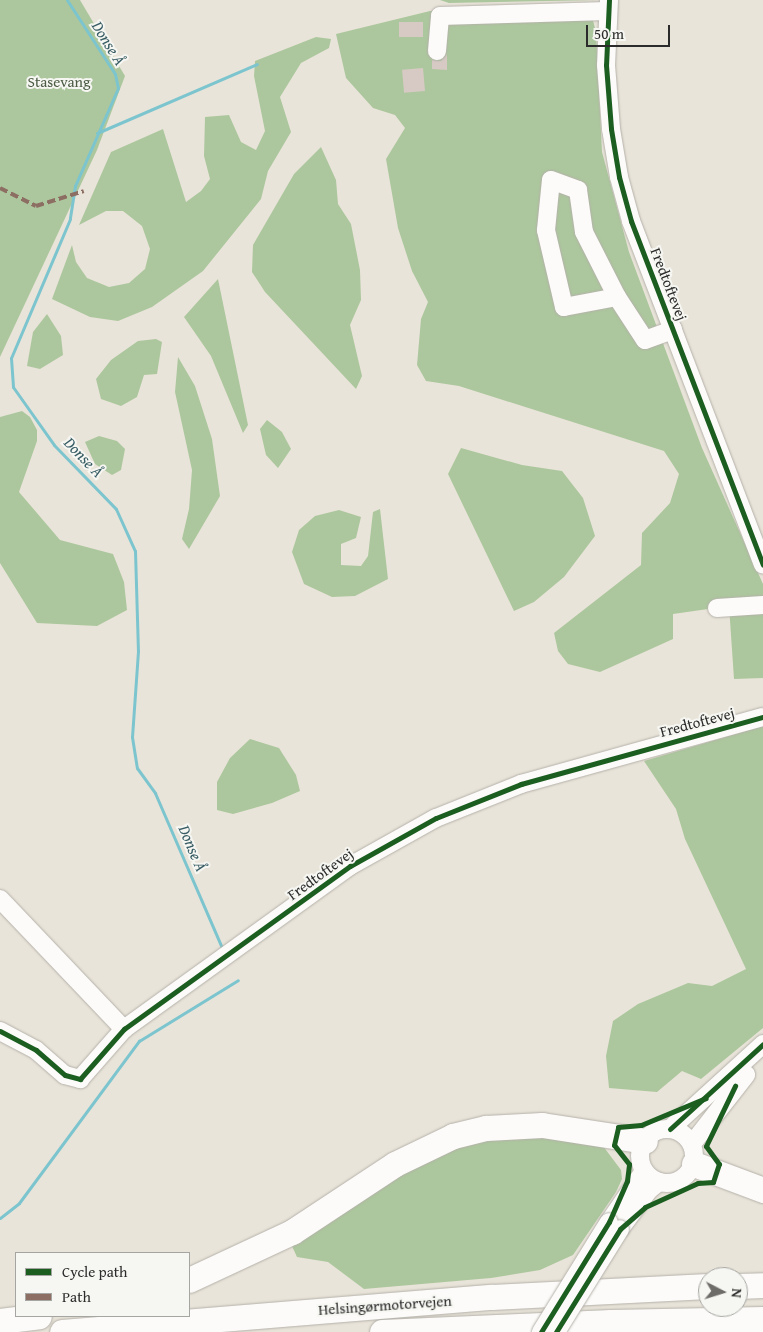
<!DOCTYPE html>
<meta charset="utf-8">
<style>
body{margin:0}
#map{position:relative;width:763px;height:1332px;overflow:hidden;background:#e9e4d9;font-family:"Gentium Book Plus",serif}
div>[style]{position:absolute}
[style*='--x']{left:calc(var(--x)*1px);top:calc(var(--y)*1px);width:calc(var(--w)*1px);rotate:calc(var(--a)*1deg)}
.forest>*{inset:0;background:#acc79d}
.stream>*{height:3px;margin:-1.5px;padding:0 1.5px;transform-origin:1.5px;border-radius:1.5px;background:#7cc5cf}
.building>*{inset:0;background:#d7cac4;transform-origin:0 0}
.roads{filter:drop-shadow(0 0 1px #b4b1aa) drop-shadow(0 0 1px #b4b1aa)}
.minor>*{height:18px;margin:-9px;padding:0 9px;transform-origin:9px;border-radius:9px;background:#fcfbf9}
.minor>.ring{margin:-9px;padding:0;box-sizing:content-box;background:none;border:18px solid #fcfbf9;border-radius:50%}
.highway>*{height:25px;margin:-12.5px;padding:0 12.5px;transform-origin:12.5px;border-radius:12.5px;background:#fcfbf9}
.bridges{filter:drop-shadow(0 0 1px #b4b1aa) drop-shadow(0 0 1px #b4b1aa)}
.minor-bridge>*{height:18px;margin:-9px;padding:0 9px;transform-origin:9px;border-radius:9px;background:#fcfbf9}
.quiet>*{height:4px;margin-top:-2px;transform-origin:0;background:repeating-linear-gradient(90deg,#8d6e63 0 8px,transparent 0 12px)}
.cycleway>*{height:5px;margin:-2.5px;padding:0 2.5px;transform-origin:2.5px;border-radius:2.5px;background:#1b5e20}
span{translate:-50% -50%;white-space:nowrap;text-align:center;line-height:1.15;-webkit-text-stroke:4px #f6f6f2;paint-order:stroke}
.park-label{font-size:15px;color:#4c5c44}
.street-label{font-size:15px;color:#2b2b2b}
.water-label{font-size:16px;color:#375c63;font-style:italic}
.legend{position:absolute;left:15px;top:1252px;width:175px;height:65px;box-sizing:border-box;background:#f6f6f2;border:1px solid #a5a5a2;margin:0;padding:6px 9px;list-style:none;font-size:15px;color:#2b2b2b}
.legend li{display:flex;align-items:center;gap:10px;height:25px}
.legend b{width:25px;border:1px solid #a5a5a2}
.north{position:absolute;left:698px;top:1267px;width:50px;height:50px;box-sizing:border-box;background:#f6f6f2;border:1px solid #a5a5a2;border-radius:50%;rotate:95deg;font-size:14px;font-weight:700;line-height:20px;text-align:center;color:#2b2b2b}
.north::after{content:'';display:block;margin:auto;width:18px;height:22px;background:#6e6c68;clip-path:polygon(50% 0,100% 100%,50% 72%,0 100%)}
.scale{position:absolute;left:586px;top:25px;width:84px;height:22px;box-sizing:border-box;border:2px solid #2b2b2b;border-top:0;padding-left:6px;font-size:15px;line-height:18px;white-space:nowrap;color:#2b2b2b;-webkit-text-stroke:4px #f6f6f2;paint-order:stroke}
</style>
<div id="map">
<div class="forest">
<i style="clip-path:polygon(0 0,80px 0,125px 76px,97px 150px,0 357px)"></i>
<i style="clip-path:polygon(440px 0,600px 0,449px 3px)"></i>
<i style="clip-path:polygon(590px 9px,596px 32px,602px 152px,629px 252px,702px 448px,763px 584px,763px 678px,734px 679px,729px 606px,673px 614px,673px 639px,600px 672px,568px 664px,558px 651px,554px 633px,641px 565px,642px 533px,670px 503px,679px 474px,664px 451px,459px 386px,426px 381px,417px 365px,421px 319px,428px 302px,412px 271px,398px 228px,386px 159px,405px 128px,395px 115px,373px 108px,346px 78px,336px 34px,430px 11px)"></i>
<i style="clip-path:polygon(316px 37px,331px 39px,329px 48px,301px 63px,280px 97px,291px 132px,268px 171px,261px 199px,203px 271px,152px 307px,118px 321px,90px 317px,52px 299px,72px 245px,76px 262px,87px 278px,109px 287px,129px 283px,145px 269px,150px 249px,142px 226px,123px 211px,106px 211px,79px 225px,111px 152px,163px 129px,186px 202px,201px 191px,210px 179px,204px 156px,205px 117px,229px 115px,241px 142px,256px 150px,265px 131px,254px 76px,255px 61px)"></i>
<i style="clip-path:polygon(321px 147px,336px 180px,338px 204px,351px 224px,360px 270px,361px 300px,350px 325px,362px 376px,356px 389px,265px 292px,252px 272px,253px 245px,294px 174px)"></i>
<i style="clip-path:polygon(218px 279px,248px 425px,243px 433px,211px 356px,184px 317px)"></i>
<i style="clip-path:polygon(47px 314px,61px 336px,63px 355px,40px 369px,27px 366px,33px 332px)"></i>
<i style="clip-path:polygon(156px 339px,162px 342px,157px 374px,144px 375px,137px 397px,121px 406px,101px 399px,96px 379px,111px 360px,138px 341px)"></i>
<i style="clip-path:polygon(178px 357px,195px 386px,212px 439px,220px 496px,189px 549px,182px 539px,189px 509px,192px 470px,175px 392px)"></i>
<i style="clip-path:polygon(22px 411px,30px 417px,37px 430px,37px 441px,19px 492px,60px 540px,113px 554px,124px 582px,127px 610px,97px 626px,37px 623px,0 563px,0 417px)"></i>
<i style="clip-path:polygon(267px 420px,282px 432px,291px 449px,278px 468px,266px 455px,260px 429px)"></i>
<i style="clip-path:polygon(99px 436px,117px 441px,125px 449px,121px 470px,112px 475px,95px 464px,85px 442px)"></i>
<i style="clip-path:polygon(461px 448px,522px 465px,562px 471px,583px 498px,595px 536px,564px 577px,534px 602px,514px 611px,448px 474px)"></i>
<i style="clip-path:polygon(380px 509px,388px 579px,355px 596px,332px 597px,304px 584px,292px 552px,299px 530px,315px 516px,339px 510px,361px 517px,356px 538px,341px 544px,341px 565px,361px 566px,368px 556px,373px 512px)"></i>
<i style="clip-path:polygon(763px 726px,763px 1028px,701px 1079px,682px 1071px,657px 1092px,609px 1088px,606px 1056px,613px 1021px,638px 1004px,688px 983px,712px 986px,746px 969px,685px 839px,676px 809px,644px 761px)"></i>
<i style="clip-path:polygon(250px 739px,279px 748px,296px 775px,300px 791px,272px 803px,233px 814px,217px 810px,217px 782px,230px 758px)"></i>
<i style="clip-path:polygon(528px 1135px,603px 1146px,621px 1170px,622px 1179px,616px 1192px,573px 1255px,540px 1270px,491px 1278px,364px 1289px,328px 1262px,297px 1257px,291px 1244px,349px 1202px,448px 1148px,491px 1136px)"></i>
</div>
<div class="stream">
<i style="--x:67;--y:0;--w:88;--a:57"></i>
<i style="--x:115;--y:74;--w:14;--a:78"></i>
<i style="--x:118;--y:88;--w:107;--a:113.7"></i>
<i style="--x:75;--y:186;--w:33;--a:99"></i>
<i style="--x:70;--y:219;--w:151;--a:113"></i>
<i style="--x:11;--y:358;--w:29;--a:86"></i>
<i style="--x:13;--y:387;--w:71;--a:54.7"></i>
<i style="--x:54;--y:445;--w:89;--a:45.9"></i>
<i style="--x:116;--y:509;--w:46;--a:65.7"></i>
<i style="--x:135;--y:551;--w:100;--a:88.3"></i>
<i style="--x:138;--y:651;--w:86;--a:94"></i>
<i style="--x:132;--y:737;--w:31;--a:81"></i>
<i style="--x:137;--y:768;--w:31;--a:54"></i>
<i style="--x:155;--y:793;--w:169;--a:66.6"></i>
<i style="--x:97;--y:133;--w:174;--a:-23.3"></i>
<i style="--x:0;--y:1218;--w:24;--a:-38"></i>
<i style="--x:19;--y:1203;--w:202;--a:-53.5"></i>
<i style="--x:139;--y:1041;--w:116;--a:-31.6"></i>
</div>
<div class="building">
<i style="left:423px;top:22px;width:15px;height:24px;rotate:90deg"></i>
<i style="clip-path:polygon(447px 54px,447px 70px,432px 69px,432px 60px,441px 61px)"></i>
<i style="left:423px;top:68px;width:23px;height:21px;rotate:85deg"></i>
</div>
<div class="roads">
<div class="minor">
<i style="--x:609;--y:0;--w:65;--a:92.6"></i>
<i style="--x:606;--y:65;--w:64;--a:85.5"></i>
<i style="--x:611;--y:129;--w:49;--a:80.5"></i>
<i style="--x:619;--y:177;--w:46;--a:74.7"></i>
<i style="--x:631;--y:221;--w:368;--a:69"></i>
<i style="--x:437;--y:51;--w:35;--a:-85"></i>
<i style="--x:440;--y:16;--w:167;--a:-1.7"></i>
<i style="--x:617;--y:297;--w:54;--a:169.3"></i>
<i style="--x:564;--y:307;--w:79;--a:-103.2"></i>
<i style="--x:546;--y:230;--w:50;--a:-84.3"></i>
<i style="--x:551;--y:180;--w:29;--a:20"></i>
<i style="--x:578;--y:190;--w:42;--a:81.9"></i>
<i style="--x:584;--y:232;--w:73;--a:63.1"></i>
<i style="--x:617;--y:297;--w:51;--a:56.9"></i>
<i style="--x:645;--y:340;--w:30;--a:-20"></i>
<i style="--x:717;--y:608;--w:46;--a:-3.7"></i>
<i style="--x:0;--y:899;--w:180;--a:46.4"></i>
<i style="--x:0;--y:1031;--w:41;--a:27.8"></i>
<i style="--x:36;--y:1050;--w:38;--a:41"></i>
<i style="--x:65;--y:1075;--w:16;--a:15"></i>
<i style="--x:80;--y:1079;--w:67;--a:-48.7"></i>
<i style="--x:124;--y:1029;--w:279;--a:-35.8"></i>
<i style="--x:350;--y:866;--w:98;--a:-29.2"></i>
<i style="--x:436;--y:818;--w:92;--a:-21.8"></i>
<i style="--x:521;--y:784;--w:251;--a:-15.5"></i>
<i class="ring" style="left:640px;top:1129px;width:36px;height:36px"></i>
<i style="--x:670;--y:1129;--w:126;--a:-42.4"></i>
<i style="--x:692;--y:1144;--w:88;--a:-52"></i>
<i style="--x:609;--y:1222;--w:62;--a:-55.5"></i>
<i style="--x:620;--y:1229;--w:49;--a:-53.4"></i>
<i style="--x:649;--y:1190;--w:13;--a:-39"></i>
</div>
<div class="highway">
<i style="--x:694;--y:1164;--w:74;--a:20.6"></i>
<i style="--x:189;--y:1280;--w:114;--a:-25"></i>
<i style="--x:292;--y:1232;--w:123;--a:-33.4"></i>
<i style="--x:395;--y:1164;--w:64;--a:-25.8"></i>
<i style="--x:453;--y:1136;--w:34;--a:-14"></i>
<i style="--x:486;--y:1128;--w:56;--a:-3.1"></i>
<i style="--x:542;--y:1125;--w:104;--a:8.8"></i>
<i style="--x:738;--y:1286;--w:25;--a:-2"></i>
<i style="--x:0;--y:1321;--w:39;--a:-7"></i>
<i style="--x:62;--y:1332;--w:431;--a:-4.7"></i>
<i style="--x:492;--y:1297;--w:216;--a:-2.9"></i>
<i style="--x:382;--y:1332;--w:229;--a:-2.5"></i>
<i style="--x:611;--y:1322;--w:152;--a:-1.1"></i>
</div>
</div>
<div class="bridges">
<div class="minor-bridge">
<i style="--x:541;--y:1332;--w:129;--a:-58.3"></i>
<i style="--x:556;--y:1332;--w:121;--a:-58.1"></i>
</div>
</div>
<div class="quiet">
<i style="--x:0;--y:188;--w:40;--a:26.6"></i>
<i style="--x:36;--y:206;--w:50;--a:-17.4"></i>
</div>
<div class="cycleway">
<i style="--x:609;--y:0;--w:65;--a:92.6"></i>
<i style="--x:606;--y:65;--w:64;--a:85.5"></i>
<i style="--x:611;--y:129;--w:49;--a:80.5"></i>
<i style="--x:619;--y:177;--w:46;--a:74.7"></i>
<i style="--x:631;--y:221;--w:368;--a:69"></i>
<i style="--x:0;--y:1031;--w:41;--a:27.8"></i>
<i style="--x:36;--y:1050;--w:38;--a:41"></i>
<i style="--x:65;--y:1075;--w:16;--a:15"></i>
<i style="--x:80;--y:1079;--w:67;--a:-48.7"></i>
<i style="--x:124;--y:1029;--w:279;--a:-35.8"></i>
<i style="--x:350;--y:866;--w:98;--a:-29.2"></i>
<i style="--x:436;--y:818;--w:92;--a:-21.8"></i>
<i style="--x:521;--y:784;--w:251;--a:-15.5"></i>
<i style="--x:670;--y:1129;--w:126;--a:-42.4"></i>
<i style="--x:541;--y:1332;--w:129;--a:-58.3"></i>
<i style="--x:609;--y:1222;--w:45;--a:-66.3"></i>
<i style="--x:627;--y:1181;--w:17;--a:-83"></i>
<i style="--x:629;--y:1164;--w:24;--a:-128"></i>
<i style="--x:614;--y:1145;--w:18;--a:-77"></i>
<i style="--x:618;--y:1127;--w:23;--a:-5"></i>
<i style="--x:641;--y:1125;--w:70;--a:-22.6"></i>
<i style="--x:556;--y:1332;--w:121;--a:-58.1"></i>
<i style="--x:620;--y:1229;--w:33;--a:-41"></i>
<i style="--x:645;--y:1207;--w:58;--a:-24.4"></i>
<i style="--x:698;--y:1183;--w:15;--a:-4"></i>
<i style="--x:713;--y:1182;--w:19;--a:-72"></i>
<i style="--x:719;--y:1164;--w:22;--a:-126"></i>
<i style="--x:706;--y:1146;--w:67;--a:-64.2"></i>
</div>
<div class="park-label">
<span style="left:59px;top:82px">Stasevang</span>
</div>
<div class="street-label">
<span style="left:669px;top:284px;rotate:69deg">Fredtoftevej</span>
<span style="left:697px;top:722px;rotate:-15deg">Fredtoftevej</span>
<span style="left:320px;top:874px;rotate:-36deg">Fredtoftevej</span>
<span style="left:385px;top:1305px;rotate:-4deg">Helsingørmotorvejen</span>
</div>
<div class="water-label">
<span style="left:109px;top:43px;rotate:58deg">Donse Å</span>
<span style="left:84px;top:457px;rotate:46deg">Donse Å</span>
<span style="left:193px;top:848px;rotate:67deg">Donse Å</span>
</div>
<ul class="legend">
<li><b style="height:6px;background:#1b5e20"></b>Cycle path</li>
<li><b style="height:6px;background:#8d6e63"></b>Path</li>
</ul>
<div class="north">N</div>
<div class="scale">50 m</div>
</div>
